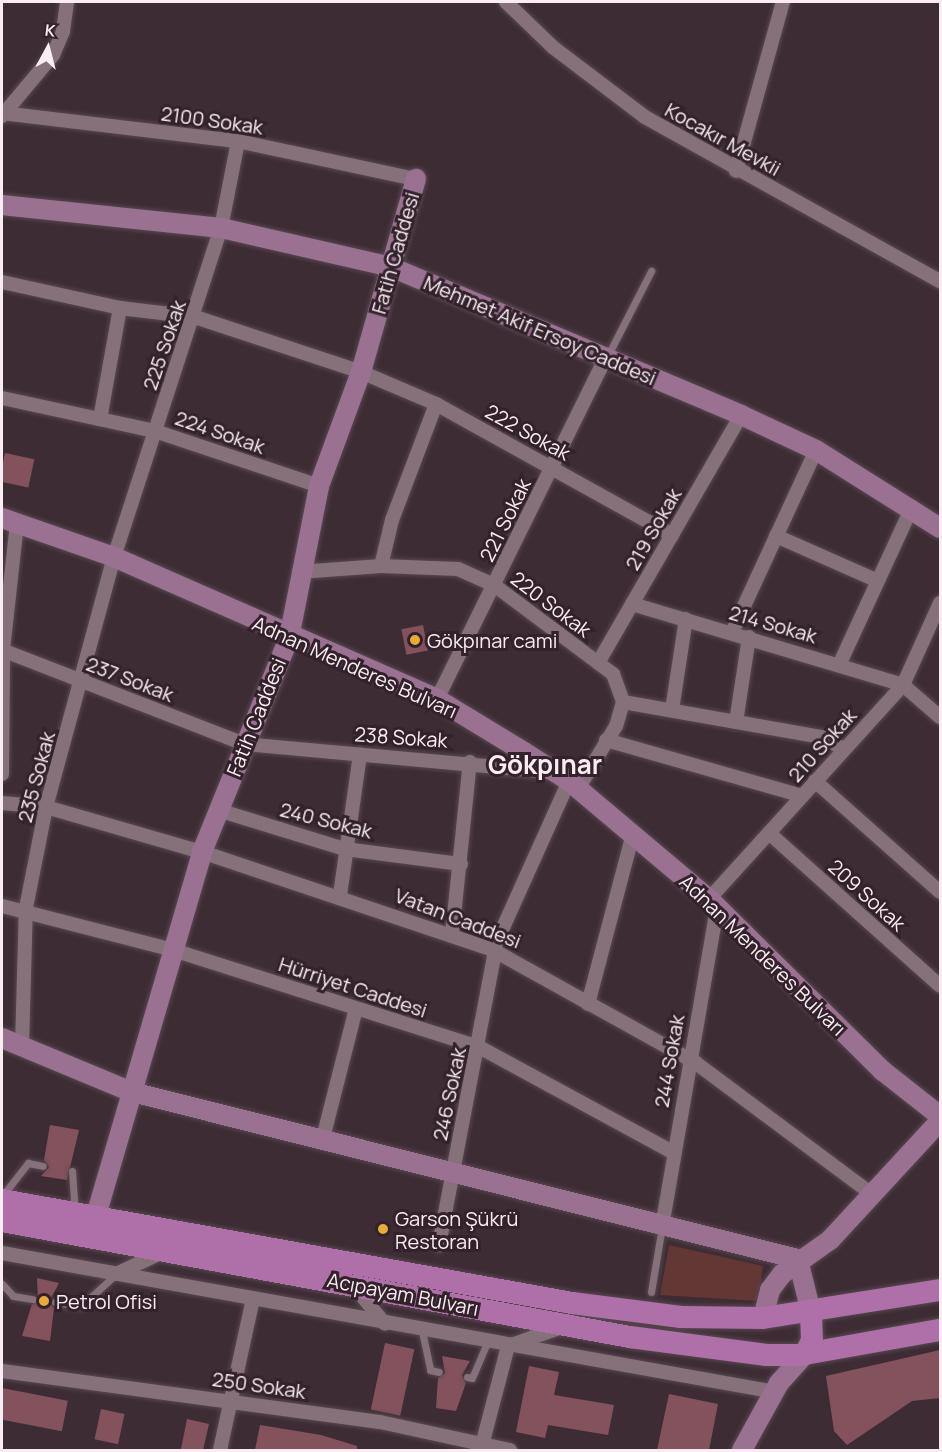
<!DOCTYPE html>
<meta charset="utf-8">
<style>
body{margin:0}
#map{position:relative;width:942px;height:1452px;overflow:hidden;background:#3e2c35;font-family:Manrope,sans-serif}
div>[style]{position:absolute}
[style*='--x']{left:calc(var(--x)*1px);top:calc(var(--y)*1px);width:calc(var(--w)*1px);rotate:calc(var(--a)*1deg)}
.green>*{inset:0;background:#623734}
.building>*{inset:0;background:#84525c;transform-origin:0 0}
.roads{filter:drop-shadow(0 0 2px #574850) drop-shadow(0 0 2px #574850)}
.lane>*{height:7px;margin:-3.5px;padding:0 3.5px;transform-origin:3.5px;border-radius:3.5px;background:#86717b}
.street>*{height:14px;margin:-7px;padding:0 7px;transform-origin:7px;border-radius:7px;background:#86717b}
.secondary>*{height:20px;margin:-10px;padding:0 10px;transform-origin:10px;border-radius:10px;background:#9b7192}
.primary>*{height:22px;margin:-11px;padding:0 11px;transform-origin:11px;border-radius:11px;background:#af70a9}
.dots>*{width:16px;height:16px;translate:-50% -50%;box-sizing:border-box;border:3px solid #33222b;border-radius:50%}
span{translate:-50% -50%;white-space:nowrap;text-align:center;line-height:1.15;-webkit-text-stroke:6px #33222b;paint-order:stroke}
.street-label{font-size:20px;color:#f9edf3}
.poi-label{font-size:20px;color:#f9edf3}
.left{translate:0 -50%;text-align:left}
.district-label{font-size:26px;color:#f9edf3;font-weight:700}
.frame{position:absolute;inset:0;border:3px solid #f9edf3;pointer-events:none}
.north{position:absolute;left:18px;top:18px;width:60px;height:60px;-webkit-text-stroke:4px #33222b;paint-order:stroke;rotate:7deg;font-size:16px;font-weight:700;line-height:24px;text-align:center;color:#f9edf3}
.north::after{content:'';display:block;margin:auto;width:21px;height:27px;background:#f9edf3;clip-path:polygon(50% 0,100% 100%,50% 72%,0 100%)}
</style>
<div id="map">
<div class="green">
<i style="clip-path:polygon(669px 1245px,763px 1266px,758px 1301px,660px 1295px)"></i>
</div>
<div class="building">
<i style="left:5px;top:453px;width:30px;height:29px;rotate:12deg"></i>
<i style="left:423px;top:625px;width:26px;height:22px;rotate:79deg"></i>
<i style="clip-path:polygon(50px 1125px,79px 1130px,67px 1180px,41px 1176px,49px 1167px,44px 1160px)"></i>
<i style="clip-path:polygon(37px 1278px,59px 1283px,49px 1302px,54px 1308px,50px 1341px,22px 1336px,32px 1304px,38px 1300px)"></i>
<i style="left:385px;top:1343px;width:30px;height:68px;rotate:12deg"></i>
<i style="clip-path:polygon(940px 1350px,940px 1398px,912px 1401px,847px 1445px,834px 1431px,826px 1376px)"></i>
<i style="clip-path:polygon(442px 1356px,470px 1361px,462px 1375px,466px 1383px,456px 1411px,436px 1408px,438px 1378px,445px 1373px)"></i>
<i style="clip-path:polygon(529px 1366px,559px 1372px,554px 1395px,614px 1405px,608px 1435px,548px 1425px,545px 1438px,516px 1432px)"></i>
<i style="left:2px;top:1388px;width:67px;height:31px;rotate:11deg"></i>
<i style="clip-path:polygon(669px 1394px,718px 1404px,709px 1450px,657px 1450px)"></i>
<i style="left:101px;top:1409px;width:24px;height:31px;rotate:12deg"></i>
<i style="clip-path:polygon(187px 1419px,209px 1424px,203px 1450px,181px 1449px)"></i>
<i style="clip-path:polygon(260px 1425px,321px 1435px,357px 1446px,357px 1450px,255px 1450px)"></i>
</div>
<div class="roads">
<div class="lane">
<i style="--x:607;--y:357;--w:97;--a:-62.9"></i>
<i style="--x:72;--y:1171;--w:39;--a:86"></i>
<i style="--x:3;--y:1195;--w:41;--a:-52"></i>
<i style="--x:28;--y:1163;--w:15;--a:11"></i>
<i style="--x:2;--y:1284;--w:16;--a:47"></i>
<i style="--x:13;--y:1296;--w:20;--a:9"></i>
<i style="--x:651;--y:1292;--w:67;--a:-80.5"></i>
<i style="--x:55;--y:1302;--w:26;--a:9"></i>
<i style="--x:81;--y:1306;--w:47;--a:-42.4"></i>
<i style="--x:422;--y:1331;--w:40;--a:78"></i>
<i style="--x:430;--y:1370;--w:9;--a:13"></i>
<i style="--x:467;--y:1377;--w:5;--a:11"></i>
<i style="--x:472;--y:1378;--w:39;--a:-67"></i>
</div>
<div class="street">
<i style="--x:506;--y:2;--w:66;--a:43.8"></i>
<i style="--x:554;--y:48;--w:114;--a:37.2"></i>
<i style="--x:645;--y:117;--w:338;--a:29.1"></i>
<i style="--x:2;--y:113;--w:238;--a:6.8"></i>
<i style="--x:238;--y:141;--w:182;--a:12.1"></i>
<i style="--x:2;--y:116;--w:80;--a:-50.1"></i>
<i style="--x:53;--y:55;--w:26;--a:-67"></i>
<i style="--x:63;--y:31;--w:29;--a:-82"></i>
<i style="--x:736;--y:171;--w:175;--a:-74.5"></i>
<i style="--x:2;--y:282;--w:121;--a:12.4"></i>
<i style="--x:120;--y:308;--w:76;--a:6.8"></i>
<i style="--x:195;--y:317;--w:175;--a:18.3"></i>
<i style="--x:361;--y:372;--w:82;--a:23.1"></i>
<i style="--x:436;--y:404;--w:270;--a:29"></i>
<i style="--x:2;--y:398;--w:157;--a:12.2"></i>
<i style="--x:155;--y:431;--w:173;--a:18.5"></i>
<i style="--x:100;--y:419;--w:113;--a:-79.8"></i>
<i style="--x:776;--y:536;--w:111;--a:23.8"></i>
<i style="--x:381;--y:566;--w:47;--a:-76.6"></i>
<i style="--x:392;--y:520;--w:124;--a:-69.2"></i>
<i style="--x:299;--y:572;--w:82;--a:-4.2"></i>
<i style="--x:381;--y:566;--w:77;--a:2.2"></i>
<i style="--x:458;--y:569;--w:39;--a:24"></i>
<i style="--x:494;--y:585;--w:149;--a:36.8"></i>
<i style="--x:613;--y:674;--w:30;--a:70"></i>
<i style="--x:623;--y:702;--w:25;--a:106"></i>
<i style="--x:616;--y:726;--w:74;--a:121.1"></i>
<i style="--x:632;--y:604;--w:283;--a:16.6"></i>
<i style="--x:903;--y:685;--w:49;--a:40.9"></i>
<i style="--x:732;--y:632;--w:200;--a:-65.2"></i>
<i style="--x:2;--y:650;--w:260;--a:21.2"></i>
<i style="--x:244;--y:744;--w:307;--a:5.2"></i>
<i style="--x:598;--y:663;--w:286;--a:-60"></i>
<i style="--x:840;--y:663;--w:172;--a:-65.2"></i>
<i style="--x:437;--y:699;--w:381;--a:-63.7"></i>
<i style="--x:623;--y:702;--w:202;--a:10"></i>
<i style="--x:822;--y:737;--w:25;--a:29"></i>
<i style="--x:672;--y:710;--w:92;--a:-81.3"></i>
<i style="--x:736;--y:722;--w:86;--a:-81.3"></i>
<i style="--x:606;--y:740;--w:204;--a:15.9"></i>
<i style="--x:2;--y:774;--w:124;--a:-89.5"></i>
<i style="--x:3;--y:650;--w:128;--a:-83.7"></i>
<i style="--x:815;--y:781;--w:167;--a:41.6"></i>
<i style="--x:2;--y:803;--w:44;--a:5.2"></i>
<i style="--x:46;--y:807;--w:162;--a:16.1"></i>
<i style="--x:202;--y:852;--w:307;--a:18.6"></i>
<i style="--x:493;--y:950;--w:232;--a:29.1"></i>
<i style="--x:696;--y:1063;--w:221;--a:36.7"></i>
<i style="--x:218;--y:810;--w:133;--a:17.1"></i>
<i style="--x:345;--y:849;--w:117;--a:7.4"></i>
<i style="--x:769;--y:833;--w:229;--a:41.8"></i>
<i style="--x:340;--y:895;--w:142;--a:-81.9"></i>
<i style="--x:709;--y:899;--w:289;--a:-47.8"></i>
<i style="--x:903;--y:685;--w:90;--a:-65.7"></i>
<i style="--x:2;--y:906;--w:177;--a:14.4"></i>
<i style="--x:173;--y:950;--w:321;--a:17.6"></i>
<i style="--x:479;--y:1047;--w:222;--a:28.5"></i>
<i style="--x:452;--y:935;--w:174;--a:-84.1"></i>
<i style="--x:493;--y:950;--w:185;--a:-65.8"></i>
<i style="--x:588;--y:1004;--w:173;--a:-75.2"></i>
<i style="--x:22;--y:1047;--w:139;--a:-88.4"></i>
<i style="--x:26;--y:908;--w:103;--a:-78.8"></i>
<i style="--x:46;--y:807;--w:259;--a:-74.8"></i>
<i style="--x:114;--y:557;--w:346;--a:-72"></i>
<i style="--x:221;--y:228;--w:89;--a:-78.9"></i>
<i style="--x:323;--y:1138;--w:133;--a:-75.7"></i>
<i style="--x:663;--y:1221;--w:318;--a:-80.2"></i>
<i style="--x:439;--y:1245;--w:299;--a:-79.2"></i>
<i style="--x:2;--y:1253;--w:785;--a:10.19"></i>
<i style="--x:116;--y:1274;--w:52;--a:-25.1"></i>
<i style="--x:353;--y:1285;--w:50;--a:50.6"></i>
<i style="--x:2;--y:1371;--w:381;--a:7.7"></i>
<i style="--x:380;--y:1422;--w:133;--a:12.2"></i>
<i style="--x:481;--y:1449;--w:106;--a:-75.3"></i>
<i style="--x:508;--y:1346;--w:57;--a:-19.4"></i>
<i style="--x:220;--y:1450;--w:155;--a:-77.7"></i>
</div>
<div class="secondary">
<i style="--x:2;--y:205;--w:220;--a:6"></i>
<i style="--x:221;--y:228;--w:174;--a:12.9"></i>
<i style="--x:391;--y:267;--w:380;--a:22.9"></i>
<i style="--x:741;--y:415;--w:83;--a:25"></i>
<i style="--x:816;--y:450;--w:146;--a:32.2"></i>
<i style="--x:2;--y:518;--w:119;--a:19.2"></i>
<i style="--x:114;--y:557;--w:353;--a:23.7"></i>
<i style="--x:437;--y:699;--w:102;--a:31.3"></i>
<i style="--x:524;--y:752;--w:54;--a:32.8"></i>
<i style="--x:569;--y:781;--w:183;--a:40.1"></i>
<i style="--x:709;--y:899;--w:245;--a:44.7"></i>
<i style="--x:883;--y:1071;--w:73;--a:38.3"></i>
<i style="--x:2;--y:1038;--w:141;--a:22.6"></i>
<i style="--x:132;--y:1092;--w:687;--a:14.08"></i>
<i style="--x:95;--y:1219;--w:382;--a:-73.7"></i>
<i style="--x:202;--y:852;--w:231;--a:-67.9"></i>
<i style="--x:289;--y:638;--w:155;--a:-78.8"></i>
<i style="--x:319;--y:486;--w:121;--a:-69.8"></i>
<i style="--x:361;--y:372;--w:201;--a:-74.1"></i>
<i style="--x:798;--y:1260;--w:54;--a:76"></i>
<i style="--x:763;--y:1318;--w:29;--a:-76"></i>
<i style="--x:770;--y:1290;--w:20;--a:-53"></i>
<i style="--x:782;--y:1274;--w:59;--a:-35.3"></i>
<i style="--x:830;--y:1240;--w:162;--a:-47.3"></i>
<i style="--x:742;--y:1450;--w:77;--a:-61.1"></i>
<i style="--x:779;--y:1383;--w:39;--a:-48"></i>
</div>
<div class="primary">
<i style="--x:2;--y:1200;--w:579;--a:10.24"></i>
<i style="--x:572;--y:1303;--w:110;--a:7.3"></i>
<i style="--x:681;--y:1317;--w:82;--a:0.7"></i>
<i style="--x:763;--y:1318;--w:179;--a:-9"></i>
<i style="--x:2;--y:1221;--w:639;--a:10.47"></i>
<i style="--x:630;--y:1337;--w:138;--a:7.5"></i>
<i style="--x:767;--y:1355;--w:32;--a:0"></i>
<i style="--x:799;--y:1355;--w:143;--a:-10.1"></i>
<i style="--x:805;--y:1354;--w:15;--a:-62"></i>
<i style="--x:812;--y:1341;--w:29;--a:-92"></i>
</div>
</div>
<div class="dots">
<i style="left:415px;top:640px;background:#e6ac36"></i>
<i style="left:383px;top:1229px;background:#e6ac36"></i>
<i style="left:44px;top:1301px;background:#e6ac36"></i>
</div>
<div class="street-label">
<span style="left:212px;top:120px;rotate:8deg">2100 Sokak</span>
<span style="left:723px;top:139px;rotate:29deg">Kocakır Mevkii</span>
<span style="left:395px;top:253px;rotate:-74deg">Fatih Caddesi</span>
<span style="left:540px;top:330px;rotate:23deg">Mehmet Akif Ersoy Caddesi</span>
<span style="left:164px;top:345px;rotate:-71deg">225 Sokak</span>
<span style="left:220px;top:432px;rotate:19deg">224 Sokak</span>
<span style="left:528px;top:432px;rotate:29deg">222 Sokak</span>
<span style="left:505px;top:520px;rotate:-64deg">221 Sokak</span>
<span style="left:653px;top:529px;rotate:-60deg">219 Sokak</span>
<span style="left:551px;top:604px;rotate:37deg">220 Sokak</span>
<span style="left:773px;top:624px;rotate:16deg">214 Sokak</span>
<span style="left:355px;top:667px;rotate:24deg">Adnan Menderes Bulvarı</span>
<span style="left:130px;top:679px;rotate:21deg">237 Sokak</span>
<span style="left:256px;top:717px;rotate:-68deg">Fatih Caddesi</span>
<span style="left:401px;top:737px;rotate:4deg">238 Sokak</span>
<span style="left:822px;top:745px;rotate:-48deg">210 Sokak</span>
<span style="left:36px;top:777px;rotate:-75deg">235 Sokak</span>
<span style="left:326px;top:820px;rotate:14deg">240 Sokak</span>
<span style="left:867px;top:895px;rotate:42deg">209 Sokak</span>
<span style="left:458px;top:918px;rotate:21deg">Vatan Caddesi</span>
<span style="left:763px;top:955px;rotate:44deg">Adnan Menderes Bulvarı</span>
<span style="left:353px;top:987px;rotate:18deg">Hürriyet Caddesi</span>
<span style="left:669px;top:1061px;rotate:-80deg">244 Sokak</span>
<span style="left:449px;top:1094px;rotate:-78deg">246 Sokak</span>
<span style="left:403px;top:1294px;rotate:11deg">Acıpayam Bulvarı</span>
<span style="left:259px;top:1385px;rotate:8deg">250 Sokak</span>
</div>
<div class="poi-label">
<span class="left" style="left:427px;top:640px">Gökpınar cami</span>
<span class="left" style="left:395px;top:1230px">Garson Şükrü<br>Restoran</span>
<span class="left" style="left:56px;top:1301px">Petrol Ofisi</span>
</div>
<div class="district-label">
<span style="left:545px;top:765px">Gökpınar</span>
</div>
<div class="frame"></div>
<div class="north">K</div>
</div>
